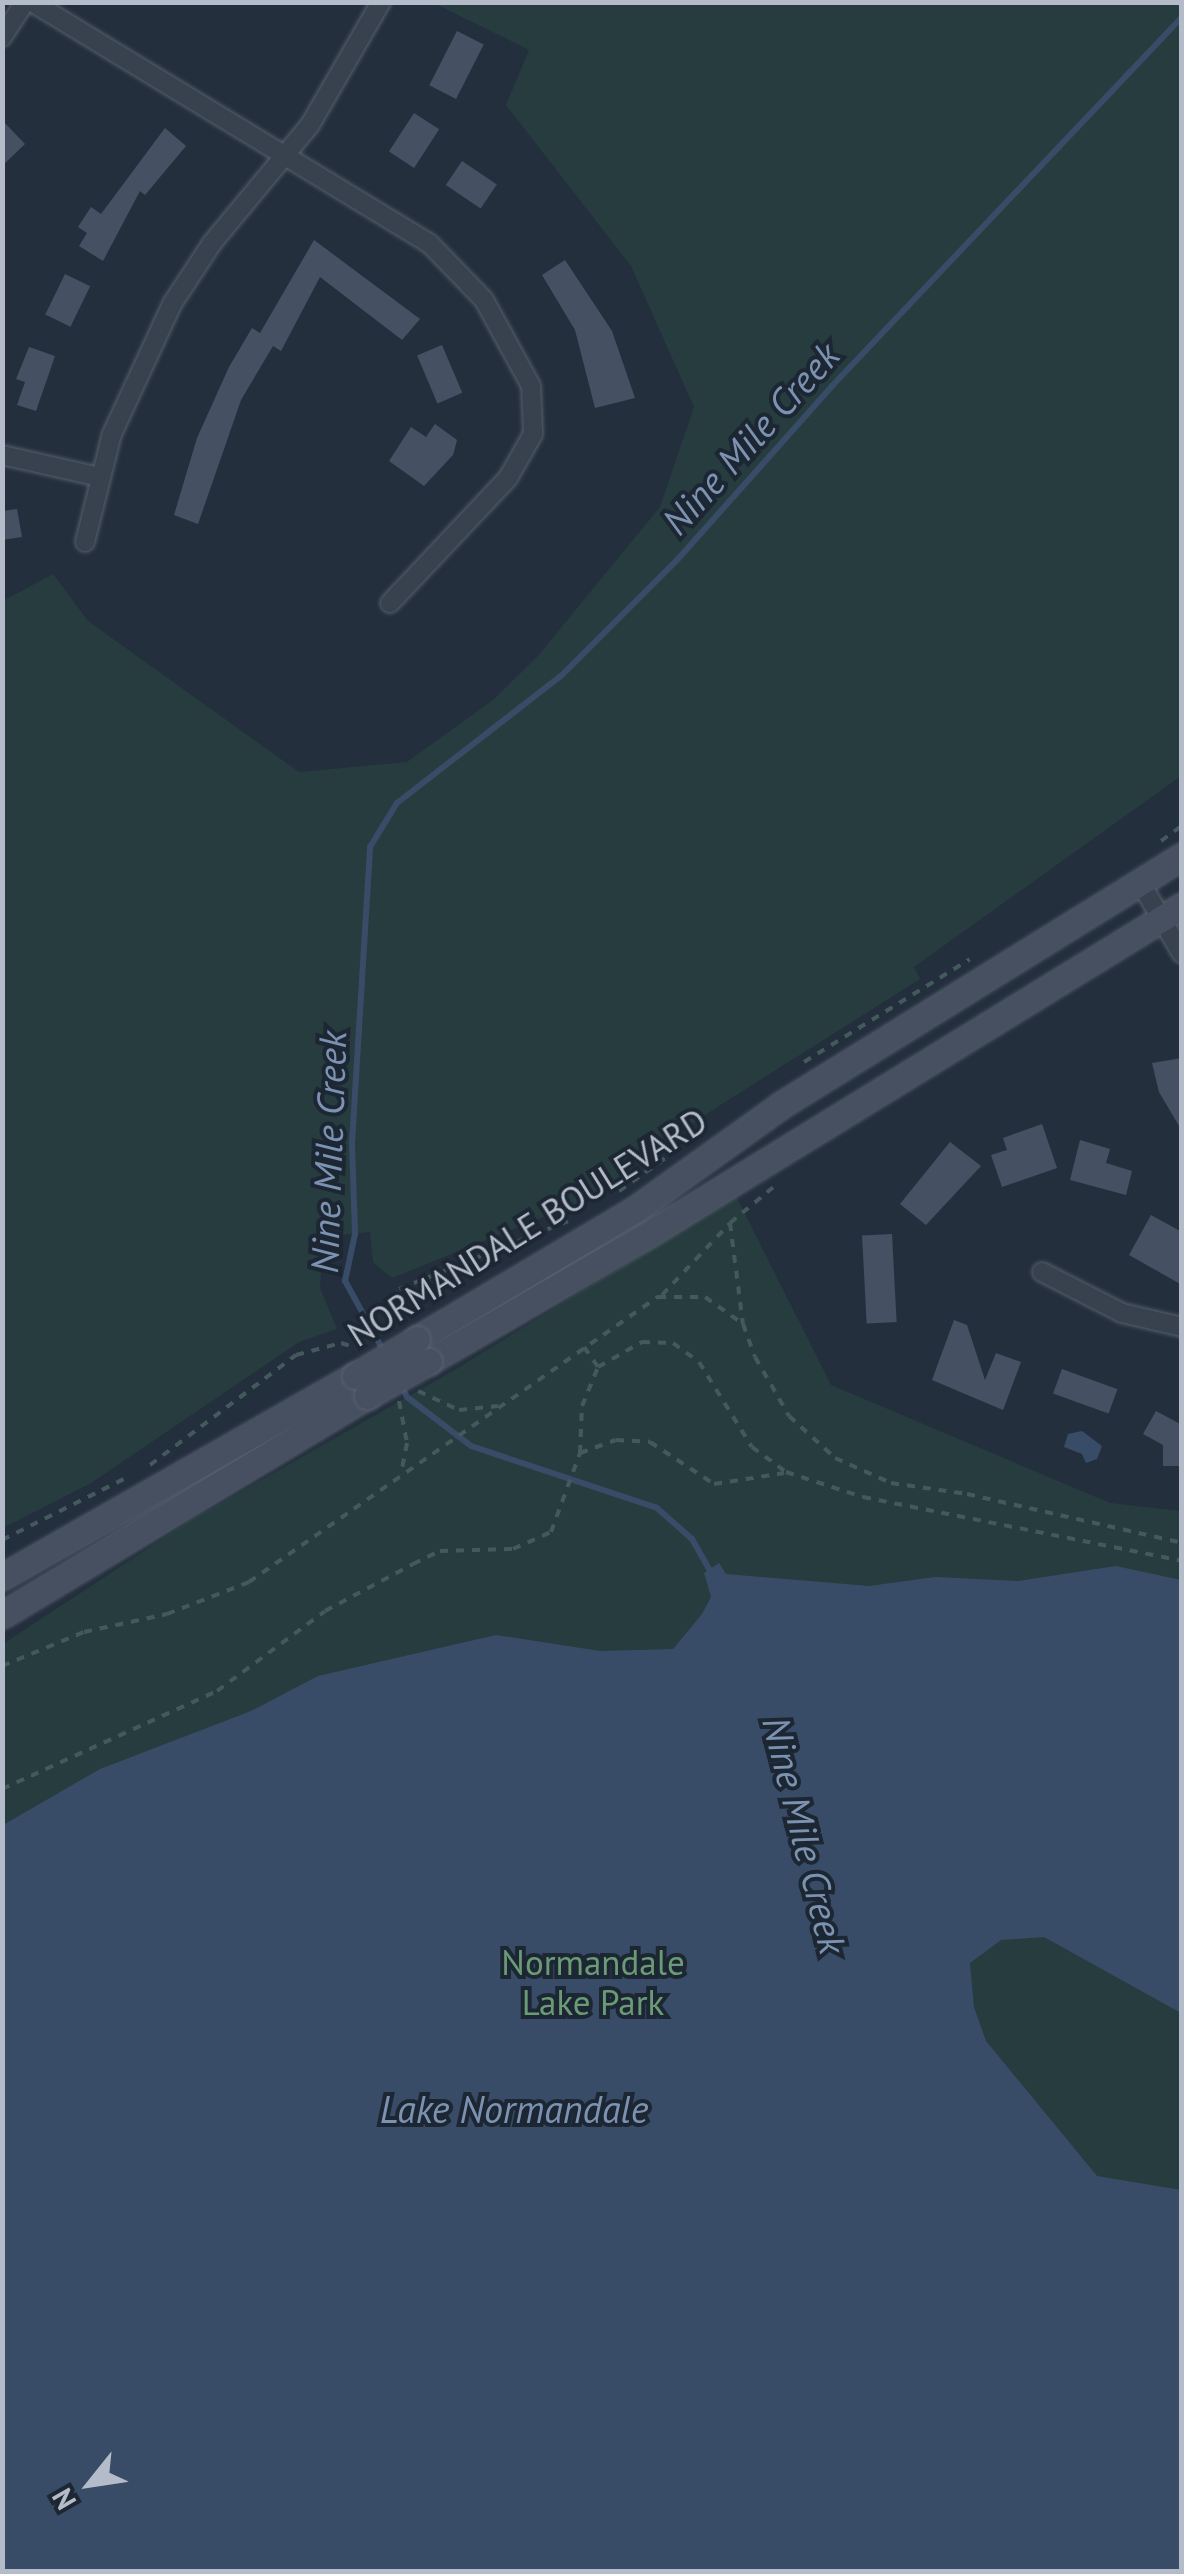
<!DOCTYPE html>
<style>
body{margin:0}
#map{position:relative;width:1184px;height:2574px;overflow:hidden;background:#242f3e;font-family:"PT Sans",sans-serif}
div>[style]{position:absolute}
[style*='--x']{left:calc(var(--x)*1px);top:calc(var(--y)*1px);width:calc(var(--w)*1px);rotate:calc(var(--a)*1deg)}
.green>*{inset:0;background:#263c3f}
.water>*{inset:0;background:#394c67}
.stream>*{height:6px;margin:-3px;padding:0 3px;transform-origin:3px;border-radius:3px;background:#394c67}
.building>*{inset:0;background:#455162;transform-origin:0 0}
.path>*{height:4px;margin-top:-2px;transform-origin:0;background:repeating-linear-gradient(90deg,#44595c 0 8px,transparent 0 16px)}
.roads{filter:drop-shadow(0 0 2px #565f6c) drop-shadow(0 0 2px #565f6c)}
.minor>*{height:18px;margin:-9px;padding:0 9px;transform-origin:9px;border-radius:9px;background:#38414e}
.secondary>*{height:25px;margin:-12.5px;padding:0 12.5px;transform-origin:12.5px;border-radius:12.5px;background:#465061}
.bridges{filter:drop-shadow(0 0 2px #565f6c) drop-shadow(0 0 2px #565f6c)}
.secondary-bridge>*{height:25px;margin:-12.5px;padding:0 12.5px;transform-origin:12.5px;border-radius:12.5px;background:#465061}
span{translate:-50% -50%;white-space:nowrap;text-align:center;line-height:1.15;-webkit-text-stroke:8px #1d2633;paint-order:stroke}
.street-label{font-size:35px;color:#b4bcc9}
.park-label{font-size:35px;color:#6b9a76}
.water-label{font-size:38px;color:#7c92b1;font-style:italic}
.frame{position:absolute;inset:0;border:5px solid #b4bcc9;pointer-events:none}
.north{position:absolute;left:40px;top:2434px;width:100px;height:100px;-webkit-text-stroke:8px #1d2633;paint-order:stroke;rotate:240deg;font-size:28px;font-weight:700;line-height:40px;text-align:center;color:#b4bcc9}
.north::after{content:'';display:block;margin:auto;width:35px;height:45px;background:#b4bcc9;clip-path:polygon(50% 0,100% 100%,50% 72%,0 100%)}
</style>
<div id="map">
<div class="green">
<i style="clip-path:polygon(434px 3px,1181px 3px,1181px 776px,914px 967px,920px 979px,711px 1111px,591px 1198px,392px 1278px,373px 1262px,370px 1232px,323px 1237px,320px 1288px,337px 1329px,299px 1342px,91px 1483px,3px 1528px,3px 601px,53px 574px,88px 621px,299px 772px,407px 762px,493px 700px,537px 657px,660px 507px,694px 407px,631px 266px,506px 105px,529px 50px)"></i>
<i style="clip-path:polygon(736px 1196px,831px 1385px,1110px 1503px,1181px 1511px,1181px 2571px,3px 2572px,3px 1644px,188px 1522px,456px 1369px)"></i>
</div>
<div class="water">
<i style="clip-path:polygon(1082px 1431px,1102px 1446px,1097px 1459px,1086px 1463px,1082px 1454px,1064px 1447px,1068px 1434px)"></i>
<i style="clip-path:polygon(719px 1563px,726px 1574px,869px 1586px,935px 1577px,1018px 1581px,1116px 1566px,1181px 1580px,1181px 2013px,1044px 1937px,1001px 1940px,970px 1963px,974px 2007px,986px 2041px,1097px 2176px,1181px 2190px,1181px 2571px,3px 2571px,3px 1825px,100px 1769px,251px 1711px,318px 1676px,496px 1635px,600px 1651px,673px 1649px,702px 1614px,711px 1597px,704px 1573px)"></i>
</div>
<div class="stream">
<i style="--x:383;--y:1350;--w:79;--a:-118.8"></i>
<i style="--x:345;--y:1281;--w:48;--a:-78"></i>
<i style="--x:355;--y:1234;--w:91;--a:-91.9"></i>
<i style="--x:352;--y:1143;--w:297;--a:-86.5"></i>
<i style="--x:370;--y:847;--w:52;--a:-58.5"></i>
<i style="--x:397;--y:803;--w:207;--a:-37.8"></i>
<i style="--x:561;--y:676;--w:165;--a:-45"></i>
<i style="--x:678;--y:559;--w:232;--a:-48.3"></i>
<i style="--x:832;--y:386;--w:509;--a:-46.51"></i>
<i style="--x:400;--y:1383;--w:16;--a:63"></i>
<i style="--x:407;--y:1397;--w:81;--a:37.4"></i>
<i style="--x:471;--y:1446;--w:196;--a:18.4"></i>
<i style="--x:657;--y:1508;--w:47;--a:41.5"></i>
<i style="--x:692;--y:1539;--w:43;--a:60.4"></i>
</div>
<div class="building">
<i style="left:457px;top:31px;width:30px;height:61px;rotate:27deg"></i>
<i style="left:414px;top:113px;width:30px;height:46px;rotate:33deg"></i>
<i style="clip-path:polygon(2px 120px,25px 144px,2px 166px)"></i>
<i style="clip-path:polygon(165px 128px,186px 146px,145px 195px,140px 191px,103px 261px,79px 246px,87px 233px,78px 227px,91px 207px,101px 214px)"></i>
<i style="left:462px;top:161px;width:42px;height:29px;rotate:34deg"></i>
<i style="clip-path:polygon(314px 240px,420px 319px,402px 340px,320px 277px,281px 351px,273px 346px,241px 400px,198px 524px,174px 515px,197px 438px,229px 367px,252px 328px,260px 333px)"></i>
<i style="clip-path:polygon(565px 260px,612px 331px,635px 398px,595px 408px,575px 330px,542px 275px)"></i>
<i style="left:65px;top:274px;width:28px;height:45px;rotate:26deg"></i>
<i style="left:442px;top:345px;width:52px;height:27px;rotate:67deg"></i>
<i style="clip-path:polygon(29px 347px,55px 356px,36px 411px,17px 405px,25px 382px,16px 379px)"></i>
<i style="clip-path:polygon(435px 424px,457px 440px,453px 455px,424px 486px,389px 461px,411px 427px,426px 437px)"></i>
<i style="clip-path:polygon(17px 509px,22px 537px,2px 540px,2px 511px)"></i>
<i style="clip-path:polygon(1182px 1058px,1182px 1131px,1159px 1092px,1152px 1063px)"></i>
<i style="clip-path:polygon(1042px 1124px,1057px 1168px,1002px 1187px,991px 1155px,1007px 1150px,1003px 1138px)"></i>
<i style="clip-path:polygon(1080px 1140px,1110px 1149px,1106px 1163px,1132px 1171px,1126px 1195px,1070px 1180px)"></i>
<i style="clip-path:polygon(950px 1142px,981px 1166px,926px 1225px,900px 1204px)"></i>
<i style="clip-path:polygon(1151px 1215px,1182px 1232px,1182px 1285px,1129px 1255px)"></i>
<i style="left:892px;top:1234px;width:88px;height:30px;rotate:87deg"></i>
<i style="clip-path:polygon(954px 1320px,967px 1325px,985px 1380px,996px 1353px,1021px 1362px,1003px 1410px,932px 1380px)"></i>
<i style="left:1062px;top:1369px;width:59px;height:26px;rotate:20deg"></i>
<i style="clip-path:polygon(1156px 1411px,1182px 1425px,1182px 1466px,1163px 1466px,1163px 1445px,1143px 1434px)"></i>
</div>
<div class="path">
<i style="--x:1161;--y:841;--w:26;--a:-36"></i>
<i style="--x:804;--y:1062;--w:195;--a:-31.8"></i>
<i style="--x:619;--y:1191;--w:86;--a:-35.5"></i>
<i style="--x:730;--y:1223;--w:60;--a:-39.6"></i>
<i style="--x:662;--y:1295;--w:99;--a:-46.6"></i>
<i style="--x:730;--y:1223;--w:102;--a:82.7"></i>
<i style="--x:743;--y:1324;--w:35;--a:70"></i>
<i style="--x:755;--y:1357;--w:68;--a:60"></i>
<i style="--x:789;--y:1416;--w:62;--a:42.4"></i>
<i style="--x:835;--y:1458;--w:61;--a:24.1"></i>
<i style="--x:891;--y:1483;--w:77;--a:8.2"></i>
<i style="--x:967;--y:1494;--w:221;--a:12.8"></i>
<i style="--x:386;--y:1329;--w:42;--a:-72"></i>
<i style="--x:399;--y:1289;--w:182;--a:-21.9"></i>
<i style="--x:584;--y:1347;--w:24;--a:55"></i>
<i style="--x:418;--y:1391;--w:45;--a:24.9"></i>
<i style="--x:459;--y:1410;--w:39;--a:-6"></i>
<i style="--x:399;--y:1401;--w:43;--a:79.2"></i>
<i style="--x:407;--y:1443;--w:32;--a:101"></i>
<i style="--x:580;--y:1453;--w:38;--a:-20"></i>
<i style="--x:616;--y:1440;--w:34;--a:3"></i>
<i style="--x:650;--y:1442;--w:77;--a:33.3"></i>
<i style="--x:714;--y:1484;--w:71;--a:-8.9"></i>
<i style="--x:150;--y:1465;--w:183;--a:-37"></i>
<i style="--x:296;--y:1355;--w:47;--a:-14.9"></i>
<i style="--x:341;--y:1343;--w:16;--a:18"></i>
<i style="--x:2;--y:1540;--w:136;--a:-26.6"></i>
<i style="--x:2;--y:1666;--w:89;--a:-22.5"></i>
<i style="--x:84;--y:1632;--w:85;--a:-12.2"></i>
<i style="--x:167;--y:1614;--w:88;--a:-21.3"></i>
<i style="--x:249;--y:1582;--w:499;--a:-34.9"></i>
<i style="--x:658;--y:1297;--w:47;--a:0"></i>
<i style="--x:705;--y:1297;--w:47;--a:35.4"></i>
<i style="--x:2;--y:1789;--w:236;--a:-24.5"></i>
<i style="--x:217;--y:1691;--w:134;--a:-36.5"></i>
<i style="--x:325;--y:1611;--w:100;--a:-28.1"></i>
<i style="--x:413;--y:1564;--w:30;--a:-26"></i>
<i style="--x:440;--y:1551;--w:73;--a:-1.6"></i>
<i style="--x:513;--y:1549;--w:42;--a:-24.1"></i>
<i style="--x:551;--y:1532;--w:84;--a:-69.8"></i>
<i style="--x:580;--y:1453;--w:47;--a:-87.6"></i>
<i style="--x:582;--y:1406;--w:42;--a:-67.7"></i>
<i style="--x:598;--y:1367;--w:51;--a:-29.6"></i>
<i style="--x:642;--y:1342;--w:31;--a:2"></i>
<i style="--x:673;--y:1343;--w:32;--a:36"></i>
<i style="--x:699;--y:1362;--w:100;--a:58.1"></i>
<i style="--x:752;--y:1447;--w:42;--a:36.3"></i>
<i style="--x:786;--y:1472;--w:81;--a:18"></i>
<i style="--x:863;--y:1497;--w:325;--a:11.3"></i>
</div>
<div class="roads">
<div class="minor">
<i style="--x:32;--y:2;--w:464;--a:31.3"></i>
<i style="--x:429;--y:243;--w:79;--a:46"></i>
<i style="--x:484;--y:300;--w:98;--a:61.3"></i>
<i style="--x:531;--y:386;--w:48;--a:87.6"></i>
<i style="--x:533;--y:434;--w:51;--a:119.6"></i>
<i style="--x:508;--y:478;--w:172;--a:133.3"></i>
<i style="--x:2;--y:37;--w:42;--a:-56.7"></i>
<i style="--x:2;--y:455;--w:100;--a:12.7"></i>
<i style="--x:85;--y:542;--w:111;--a:-76"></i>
<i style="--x:112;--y:434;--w:143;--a:-65.2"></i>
<i style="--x:172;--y:304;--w:73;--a:-56.7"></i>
<i style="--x:212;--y:243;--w:153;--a:-50.3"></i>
<i style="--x:310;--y:125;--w:142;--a:-60"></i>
<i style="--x:1140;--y:882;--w:83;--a:59.7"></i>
<i style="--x:1042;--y:1272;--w:90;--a:27.1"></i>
<i style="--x:1122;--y:1313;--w:62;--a:13.1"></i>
</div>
<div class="secondary">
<i style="--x:417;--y:1339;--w:255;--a:-30.7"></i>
<i style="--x:636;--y:1209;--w:178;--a:-35.6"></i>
<i style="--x:781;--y:1105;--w:472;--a:-31.8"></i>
<i style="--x:429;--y:1361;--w:248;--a:-30"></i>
<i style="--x:644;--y:1237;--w:632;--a:-31.6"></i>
<i style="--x:2;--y:1577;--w:406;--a:-29.7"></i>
<i style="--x:2;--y:1615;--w:426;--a:-31"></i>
</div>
</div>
<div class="bridges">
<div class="secondary-bridge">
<i style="--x:355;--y:1376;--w:72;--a:-30.8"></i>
<i style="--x:367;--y:1396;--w:71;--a:-29.4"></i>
</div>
</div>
<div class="street-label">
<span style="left:527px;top:1227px;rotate:-32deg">NORMANDALE BOULEVARD</span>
</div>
<div class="park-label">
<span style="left:593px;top:1982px">Normandale<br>Lake Park</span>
</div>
<div class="water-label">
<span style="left:750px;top:438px;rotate:-48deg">Nine Mile Creek</span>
<span style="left:328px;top:1152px;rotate:-88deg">Nine Mile Creek</span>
<span style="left:805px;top:1835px;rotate:76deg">Nine Mile Creek</span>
<span style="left:514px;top:2109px">Lake Normandale</span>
</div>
<div class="frame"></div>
<div class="north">N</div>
</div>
